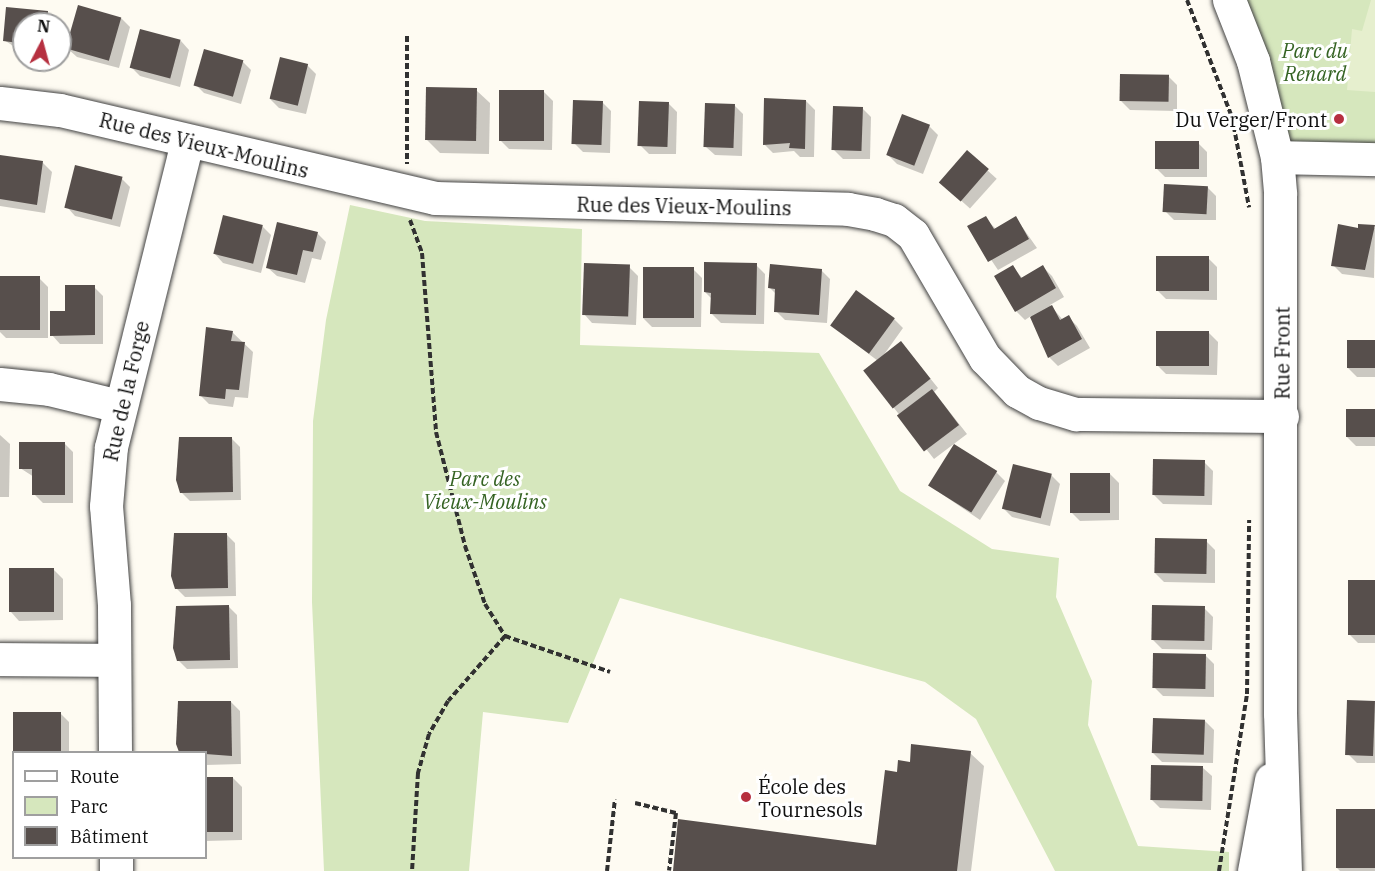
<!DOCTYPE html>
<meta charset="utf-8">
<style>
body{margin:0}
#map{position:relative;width:1375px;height:871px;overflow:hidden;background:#fefbf2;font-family:"IBM Plex Serif",serif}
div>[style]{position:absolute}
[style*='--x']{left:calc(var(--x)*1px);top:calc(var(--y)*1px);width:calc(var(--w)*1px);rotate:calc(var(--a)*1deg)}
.green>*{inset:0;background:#d6e7bd}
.pitch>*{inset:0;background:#e6efce}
.shadow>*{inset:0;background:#0003;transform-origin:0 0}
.building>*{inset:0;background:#574f4c;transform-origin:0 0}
.path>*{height:4px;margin-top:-2px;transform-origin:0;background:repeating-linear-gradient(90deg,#313131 0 6px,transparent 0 9px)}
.roads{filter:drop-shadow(0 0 2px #424242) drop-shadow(0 0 2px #424242)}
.minor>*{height:33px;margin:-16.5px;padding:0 16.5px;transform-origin:16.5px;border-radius:16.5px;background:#fff}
.dots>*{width:16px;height:16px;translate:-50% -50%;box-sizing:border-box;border:3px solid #fff;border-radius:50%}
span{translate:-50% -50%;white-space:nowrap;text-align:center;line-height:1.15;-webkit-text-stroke:6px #fff;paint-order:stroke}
.park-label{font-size:20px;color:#356323;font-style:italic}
.poi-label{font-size:20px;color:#0f0f0f}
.right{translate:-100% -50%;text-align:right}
.left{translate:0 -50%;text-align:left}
.street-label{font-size:20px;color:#0f0f0f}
.legend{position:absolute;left:12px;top:751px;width:195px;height:108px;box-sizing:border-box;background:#fff;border:2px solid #9f9f9f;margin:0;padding:8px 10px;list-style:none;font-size:18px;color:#0f0f0f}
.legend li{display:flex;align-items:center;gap:12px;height:30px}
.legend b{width:30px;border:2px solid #9f9f9f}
.north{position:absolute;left:12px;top:12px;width:60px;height:60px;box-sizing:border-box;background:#fff;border:2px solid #9f9f9f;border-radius:50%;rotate:6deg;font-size:16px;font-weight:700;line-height:24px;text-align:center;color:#0f0f0f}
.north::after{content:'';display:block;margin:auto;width:21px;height:27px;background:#b63040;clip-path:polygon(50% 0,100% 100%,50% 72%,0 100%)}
</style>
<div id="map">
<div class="green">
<i style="clip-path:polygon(1229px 0,1375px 0,1375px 159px,1277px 157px)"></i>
<i style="clip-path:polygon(350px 205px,425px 221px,582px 229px,580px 345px,819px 353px,900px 491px,992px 549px,1059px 558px,1056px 597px,1092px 681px,1088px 725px,1138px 846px,1229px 852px,1229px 871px,1055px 871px,976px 719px,925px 682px,620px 598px,568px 723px,483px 712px,469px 871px,324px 871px,312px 602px,313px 421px,326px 320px)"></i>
</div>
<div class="pitch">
<i style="clip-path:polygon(1371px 0,1375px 0,1375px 92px,1347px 90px,1352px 29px,1362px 31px)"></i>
</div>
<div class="shadow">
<i style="clip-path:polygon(7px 9px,48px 13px,56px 24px,24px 24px,24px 53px,4px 40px)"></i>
<i style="clip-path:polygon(121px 18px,130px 27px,119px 68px,77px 57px,68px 49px)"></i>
<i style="clip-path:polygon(181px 41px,189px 50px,180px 87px,140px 76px,131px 67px)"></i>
<i style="clip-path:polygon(242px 61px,251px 70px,241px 104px,204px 93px,195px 84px)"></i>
<i style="clip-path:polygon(307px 65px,316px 74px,306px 114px,279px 108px,270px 99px)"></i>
<i style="clip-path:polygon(1168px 76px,1177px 85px,1177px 111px,1130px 110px,1121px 101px)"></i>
<i style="clip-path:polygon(476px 90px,490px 103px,489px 154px,440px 153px,426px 139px)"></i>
<i style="clip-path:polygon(544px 92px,553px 101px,552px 150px,509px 149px,500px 140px)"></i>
<i style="clip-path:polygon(806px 101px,815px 110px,814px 157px,800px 157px,794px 151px,773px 153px,764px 144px)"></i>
<i style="clip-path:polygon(602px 102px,611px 111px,610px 153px,583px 152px,574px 143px)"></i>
<i style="clip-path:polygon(668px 103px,677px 112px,676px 154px,649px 154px,640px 145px)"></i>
<i style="clip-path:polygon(734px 105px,743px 114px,742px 156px,715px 155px,706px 147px)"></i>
<i style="clip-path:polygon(862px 108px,871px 117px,870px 159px,843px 159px,834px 150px)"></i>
<i style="clip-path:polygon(929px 126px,938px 135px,923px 174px,897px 164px,888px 155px)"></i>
<i style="clip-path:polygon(1198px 143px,1207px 152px,1207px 177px,1165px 177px,1156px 168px)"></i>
<i style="left:967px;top:152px;width:40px;height:40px;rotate:42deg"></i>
<i style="clip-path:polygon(0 156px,43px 163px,52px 172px,45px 213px,0 206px)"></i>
<i style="clip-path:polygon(121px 178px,130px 187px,120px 227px,75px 216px,67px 207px)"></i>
<i style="clip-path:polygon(1207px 187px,1216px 196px,1216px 220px,1174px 220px,1165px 211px)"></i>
<i style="clip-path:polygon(985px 218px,996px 229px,1016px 218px,1037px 248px,998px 270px,969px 227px)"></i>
<i style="clip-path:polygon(262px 226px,271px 235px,261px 273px,223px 263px,215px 254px)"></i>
<i style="clip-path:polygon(1375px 228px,1374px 278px,1342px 274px,1333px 265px,1359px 230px)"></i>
<i style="clip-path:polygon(317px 233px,326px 242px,321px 260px,312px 258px,305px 283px,277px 276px,268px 268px)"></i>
<i style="clip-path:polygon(1208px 258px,1217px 267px,1217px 300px,1166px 299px,1157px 290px)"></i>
<i style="clip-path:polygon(756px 265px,765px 274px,764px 324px,721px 323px,712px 314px,712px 299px,705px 292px)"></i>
<i style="clip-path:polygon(629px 267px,638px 276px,636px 325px,592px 323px,584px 314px)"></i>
<i style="clip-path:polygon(1013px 267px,1023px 279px,1043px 267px,1052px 276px,1064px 297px,1050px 305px,1063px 320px,1068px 317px,1077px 326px,1090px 348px,1058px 366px,1049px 357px,1031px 316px,1025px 320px,1016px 311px)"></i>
<i style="clip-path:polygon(693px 269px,702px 278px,701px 327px,652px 327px,643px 318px)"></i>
<i style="clip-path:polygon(821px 270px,830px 279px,827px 323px,785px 320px,776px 311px,777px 295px,770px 288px)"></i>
<i style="clip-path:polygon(0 278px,39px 278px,48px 287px,48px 338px,6px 338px,0 332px)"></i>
<i style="clip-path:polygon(94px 287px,103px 296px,103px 344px,60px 344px,52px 335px)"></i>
<i style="clip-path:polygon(894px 319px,903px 328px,883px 356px,909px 352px,938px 388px,934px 392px,967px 434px,934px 459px,894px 408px,878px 361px,832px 326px)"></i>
<i style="clip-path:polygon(232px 332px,253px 352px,248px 398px,235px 397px,233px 407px,209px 404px,200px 395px)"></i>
<i style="clip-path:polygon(1209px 333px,1218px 342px,1217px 375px,1166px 374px,1157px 365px)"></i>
<i style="clip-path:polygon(1375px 342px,1375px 377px,1357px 377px,1348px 368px)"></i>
<i style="clip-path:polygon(1375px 410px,1375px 446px,1356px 446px,1347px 437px)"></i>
<i style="clip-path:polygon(0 435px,10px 444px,9px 497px,0 497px)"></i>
<i style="clip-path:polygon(231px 438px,240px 447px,241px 500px,190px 501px,181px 492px)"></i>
<i style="clip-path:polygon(64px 443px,73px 452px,73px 503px,43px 503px,34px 494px,34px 477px,20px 468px)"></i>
<i style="clip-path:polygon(1204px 462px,1213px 471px,1212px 505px,1163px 504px,1154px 495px)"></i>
<i style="clip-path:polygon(996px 472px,1005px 481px,980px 520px,930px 486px)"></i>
<i style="clip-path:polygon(1110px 474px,1119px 483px,1119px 520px,1080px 521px,1071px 512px)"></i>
<i style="clip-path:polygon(1051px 475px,1060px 484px,1050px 526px,1012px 517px,1003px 508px)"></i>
<i style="clip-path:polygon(226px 534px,235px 543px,236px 596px,185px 597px,176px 588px)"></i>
<i style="clip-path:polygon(1206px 541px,1215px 550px,1215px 583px,1164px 582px,1155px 573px)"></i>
<i style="clip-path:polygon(54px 570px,63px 579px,63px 620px,19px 621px,11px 612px)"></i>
<i style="clip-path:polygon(1375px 582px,1375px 643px,1358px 643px,1349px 634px)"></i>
<i style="clip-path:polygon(229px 607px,237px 615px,238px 668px,187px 669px,178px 660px)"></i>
<i style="clip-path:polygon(1204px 608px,1213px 617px,1212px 650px,1162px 649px,1153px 640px)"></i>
<i style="clip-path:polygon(1205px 655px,1214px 664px,1214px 697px,1163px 696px,1154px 687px)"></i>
<i style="clip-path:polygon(231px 702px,240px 711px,241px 764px,206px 765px,206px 752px,180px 752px,177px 744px)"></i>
<i style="clip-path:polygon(1375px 702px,1375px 763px,1357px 763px,1348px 754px)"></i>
<i style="clip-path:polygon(60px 713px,69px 722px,69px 752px,15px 751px)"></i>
<i style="clip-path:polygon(1205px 721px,1214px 730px,1213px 763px,1162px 762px,1153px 753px)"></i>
<i style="clip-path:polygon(970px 753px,984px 766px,971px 871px,675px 871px,878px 847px,898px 774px,912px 763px)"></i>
<i style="clip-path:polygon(1203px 768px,1212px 776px,1211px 810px,1160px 808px,1151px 799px)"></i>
<i style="clip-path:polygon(233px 778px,242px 787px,242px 840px,206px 841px,206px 779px)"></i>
<i style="clip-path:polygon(1375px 811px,1375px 871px,1340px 871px,1337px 868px)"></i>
</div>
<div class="building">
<i style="left:78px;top:5px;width:45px;height:45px;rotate:16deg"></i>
<i style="clip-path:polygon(6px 7px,48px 11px,47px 24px,24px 24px,24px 50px,18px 49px,19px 43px,3px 41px)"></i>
<i style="left:140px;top:29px;width:42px;height:40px;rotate:15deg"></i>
<i style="left:204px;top:49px;width:41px;height:38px;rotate:16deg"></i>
<i style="left:280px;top:57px;width:29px;height:43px;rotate:14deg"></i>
<i style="left:1120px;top:74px;width:49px;height:27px;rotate:1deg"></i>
<i style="left:426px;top:87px;width:51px;height:53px;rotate:1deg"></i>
<i style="left:499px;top:90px;width:45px;height:51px"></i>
<i style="clip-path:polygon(764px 98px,806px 100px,805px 149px,789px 148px,790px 143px,763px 145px)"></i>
<i style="left:573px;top:100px;width:30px;height:44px;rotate:2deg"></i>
<i style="left:639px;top:101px;width:30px;height:45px;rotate:2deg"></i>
<i style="left:705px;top:103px;width:30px;height:44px;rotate:2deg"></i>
<i style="left:833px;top:106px;width:30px;height:44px;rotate:2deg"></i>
<i style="left:902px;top:114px;width:30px;height:44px;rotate:21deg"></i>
<i style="left:1199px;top:141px;width:28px;height:44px;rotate:90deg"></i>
<i style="left:967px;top:150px;width:29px;height:43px;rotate:41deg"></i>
<i style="clip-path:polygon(0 155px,43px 161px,37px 205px,0 199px)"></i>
<i style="left:75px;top:165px;width:49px;height:44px;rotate:14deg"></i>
<i style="left:1164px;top:184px;width:44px;height:28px;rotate:3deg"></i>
<i style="left:223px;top:215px;width:41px;height:40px;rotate:14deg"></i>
<i style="clip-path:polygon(986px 216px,994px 229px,1016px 216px,1029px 239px,988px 262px,967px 226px)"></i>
<i style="clip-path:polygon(277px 222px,318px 232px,313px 252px,303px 250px,297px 275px,266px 268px)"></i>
<i style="clip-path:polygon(1338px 224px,1358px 228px,1358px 224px,1375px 225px,1365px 270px,1331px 266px)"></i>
<i style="left:1156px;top:256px;width:53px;height:35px"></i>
<i style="clip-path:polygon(704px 262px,757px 263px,756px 315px,710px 314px,711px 293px,704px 292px)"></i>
<i style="left:584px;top:263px;width:46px;height:52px;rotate:2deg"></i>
<i style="clip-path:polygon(770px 264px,822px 269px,819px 315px,774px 312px,775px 289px,768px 288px)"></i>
<i style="clip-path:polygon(1013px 265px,1021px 278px,1043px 265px,1056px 288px,1015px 312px,994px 276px)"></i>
<i style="left:643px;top:267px;width:51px;height:51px"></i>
<i style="left:0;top:276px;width:40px;height:54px"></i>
<i style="clip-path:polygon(65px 285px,95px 285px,95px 335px,50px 336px,50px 311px,65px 311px)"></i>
<i style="left:856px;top:290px;width:48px;height:44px;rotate:36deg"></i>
<i style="clip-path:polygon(1052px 305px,1060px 320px,1069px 315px,1082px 339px,1048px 358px,1030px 317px)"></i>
<i style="clip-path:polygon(206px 327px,233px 331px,231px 341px,245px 342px,239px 390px,226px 389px,225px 399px,199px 396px)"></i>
<i style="left:1156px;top:331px;width:53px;height:35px"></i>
<i style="left:1347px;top:340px;width:28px;height:28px"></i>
<i style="left:901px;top:341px;width:48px;height:48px;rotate:52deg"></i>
<i style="left:932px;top:389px;width:45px;height:44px;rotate:53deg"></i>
<i style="left:1346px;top:409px;width:29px;height:28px"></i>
<i style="clip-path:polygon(179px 437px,232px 437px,233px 492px,180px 493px,176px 480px)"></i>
<i style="clip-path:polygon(19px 442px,65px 442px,65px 495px,32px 495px,32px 469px,19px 469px)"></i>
<i style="left:954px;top:444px;width:51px;height:49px;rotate:32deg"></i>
<i style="left:1153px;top:459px;width:52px;height:36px;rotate:1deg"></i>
<i style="left:1013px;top:464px;width:40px;height:46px;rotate:14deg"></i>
<i style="left:1070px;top:473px;width:40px;height:40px"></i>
<i style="clip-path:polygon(174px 533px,227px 533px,228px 588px,175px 589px,171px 576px)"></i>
<i style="left:1155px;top:538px;width:52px;height:35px;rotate:1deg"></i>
<i style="left:9px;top:568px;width:45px;height:44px"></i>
<i style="left:1348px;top:580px;width:27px;height:55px"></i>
<i style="clip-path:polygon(229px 605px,230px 660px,177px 661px,173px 648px,176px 606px)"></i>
<i style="left:1152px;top:605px;width:53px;height:35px;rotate:1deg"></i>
<i style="left:1153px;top:653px;width:53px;height:35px;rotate:1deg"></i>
<i style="left:1347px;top:700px;width:28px;height:55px;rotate:2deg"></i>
<i style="clip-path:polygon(178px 701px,231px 701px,232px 756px,179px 752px,176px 744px)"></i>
<i style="left:13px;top:712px;width:48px;height:40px"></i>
<i style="left:1153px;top:718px;width:52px;height:35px;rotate:2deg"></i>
<i style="clip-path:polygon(911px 744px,971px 751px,957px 871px,673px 871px,678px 819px,876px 845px,885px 770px,897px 772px,898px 760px,910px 762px)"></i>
<i style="left:1151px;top:765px;width:52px;height:35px;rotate:1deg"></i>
<i style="left:206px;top:777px;width:27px;height:55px"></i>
<i style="left:1336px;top:809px;width:39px;height:59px"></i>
</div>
<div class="path">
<i style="--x:1187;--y:0;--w:125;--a:69"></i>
<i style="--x:1232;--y:117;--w:92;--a:79.3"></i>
<i style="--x:407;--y:36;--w:128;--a:90"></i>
<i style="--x:410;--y:220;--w:35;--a:70"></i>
<i style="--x:422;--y:253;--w:180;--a:85.5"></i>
<i style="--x:436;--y:432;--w:118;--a:75.7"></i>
<i style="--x:465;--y:546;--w:61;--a:71"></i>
<i style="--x:485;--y:604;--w:38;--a:58"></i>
<i style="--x:505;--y:636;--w:86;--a:131.2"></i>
<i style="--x:448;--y:701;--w:38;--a:120"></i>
<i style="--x:429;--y:734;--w:41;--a:105.8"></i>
<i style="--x:418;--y:773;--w:98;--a:93.5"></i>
<i style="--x:505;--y:636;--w:111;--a:18.9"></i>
<i style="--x:635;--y:803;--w:42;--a:13.7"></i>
<i style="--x:676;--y:813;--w:58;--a:96.9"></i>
<i style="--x:607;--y:871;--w:72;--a:-83.7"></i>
<i style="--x:1219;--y:871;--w:179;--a:-81"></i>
<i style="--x:1247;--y:694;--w:174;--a:-89.3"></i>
</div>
<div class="roads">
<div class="minor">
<i style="--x:1229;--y:0;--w:66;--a:68.5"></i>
<i style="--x:1253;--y:61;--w:99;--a:76"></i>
<i style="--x:1277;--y:157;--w:37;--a:85"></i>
<i style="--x:1280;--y:194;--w:519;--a:90"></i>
<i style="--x:1280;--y:713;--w:158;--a:88.2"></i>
<i style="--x:0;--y:103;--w:60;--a:6.7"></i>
<i style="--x:60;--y:110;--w:385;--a:13.2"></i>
<i style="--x:435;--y:198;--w:413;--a:1.5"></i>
<i style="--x:848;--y:209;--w:27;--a:10"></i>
<i style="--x:875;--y:214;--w:20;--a:18"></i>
<i style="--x:894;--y:220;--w:24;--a:38"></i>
<i style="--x:913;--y:235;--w:143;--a:59.7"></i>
<i style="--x:985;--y:358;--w:46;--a:45.9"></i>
<i style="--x:1017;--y:391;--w:25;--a:29"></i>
<i style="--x:1039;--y:403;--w:39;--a:17"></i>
<i style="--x:1076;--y:414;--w:206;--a:0.6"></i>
<i style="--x:1277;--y:157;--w:98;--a:1.2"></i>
<i style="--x:0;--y:384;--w:49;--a:5.8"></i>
<i style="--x:49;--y:389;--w:72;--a:13.7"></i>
<i style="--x:0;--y:659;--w:112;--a:0.5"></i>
<i style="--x:115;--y:752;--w:147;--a:-90.4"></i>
<i style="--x:114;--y:605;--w:99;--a:-94.6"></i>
<i style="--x:106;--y:506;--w:59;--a:-85.2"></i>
<i style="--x:111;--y:447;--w:314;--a:-76"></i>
<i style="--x:116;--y:871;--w:13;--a:-90"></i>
<i style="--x:1254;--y:871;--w:93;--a:-79.4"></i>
</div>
</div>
<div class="dots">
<i style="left:1339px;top:119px;background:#b63040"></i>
<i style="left:746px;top:797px;background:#b63040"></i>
</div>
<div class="park-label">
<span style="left:1315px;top:62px">Parc du<br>Renard</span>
<span style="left:485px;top:490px">Parc des<br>Vieux-Moulins</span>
</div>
<div class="poi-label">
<span class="right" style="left:1327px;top:119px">Du Verger/Front</span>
<span class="left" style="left:758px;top:798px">École des<br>Tournesols</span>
</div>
<div class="street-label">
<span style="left:204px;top:145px;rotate:14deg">Rue des Vieux-Moulins</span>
<span style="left:684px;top:206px;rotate:1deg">Rue des Vieux-Moulins</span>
<span style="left:1282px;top:353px;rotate:-90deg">Rue Front</span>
<span style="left:126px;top:391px;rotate:-77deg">Rue de la Forge</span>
</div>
<ul class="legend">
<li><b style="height:8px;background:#fff"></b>Route</li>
<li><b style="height:16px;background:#d6e7bd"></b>Parc</li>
<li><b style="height:16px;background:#574f4c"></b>Bâtiment</li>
</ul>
<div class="north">N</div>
</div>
